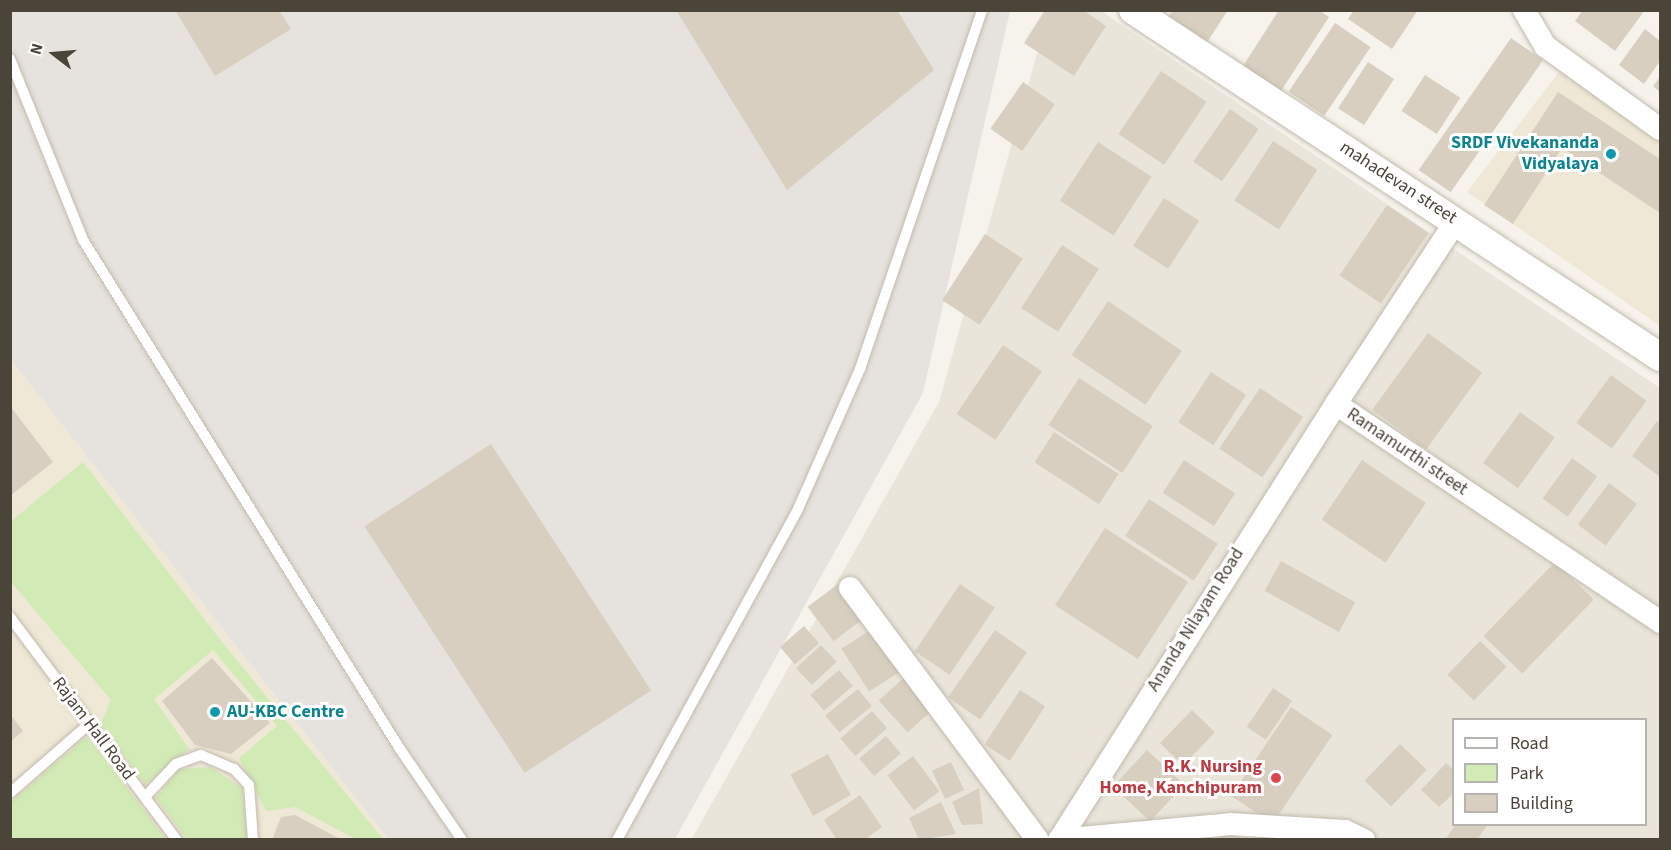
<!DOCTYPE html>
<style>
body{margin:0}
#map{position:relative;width:1671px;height:850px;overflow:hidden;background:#f6f3ec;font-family:"Source Sans 3",sans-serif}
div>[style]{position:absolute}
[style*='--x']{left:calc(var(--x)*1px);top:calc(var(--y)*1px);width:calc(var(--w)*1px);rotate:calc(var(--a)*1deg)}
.residential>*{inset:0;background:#eae5da}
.industrial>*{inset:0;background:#e6e2dd}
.education>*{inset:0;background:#efe8d6}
.green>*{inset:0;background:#d2eab5}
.building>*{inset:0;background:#d8cfc1;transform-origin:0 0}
.roads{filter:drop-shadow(0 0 2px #c2bbae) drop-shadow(0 0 2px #c2bbae)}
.service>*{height:10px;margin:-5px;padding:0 5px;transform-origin:5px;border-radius:5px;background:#fff}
.minor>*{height:22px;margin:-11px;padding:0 11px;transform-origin:11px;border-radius:11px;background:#fff}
.tertiary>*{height:28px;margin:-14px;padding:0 14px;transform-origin:14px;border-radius:14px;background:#fff}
.dots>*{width:16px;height:16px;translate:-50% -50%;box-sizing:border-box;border:3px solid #fff;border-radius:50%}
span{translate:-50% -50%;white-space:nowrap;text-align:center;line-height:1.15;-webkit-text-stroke:6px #fff;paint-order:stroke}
.culture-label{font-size:18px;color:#0d838f;font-weight:700}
.right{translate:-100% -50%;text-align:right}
.left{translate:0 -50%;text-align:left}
.street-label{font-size:18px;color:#4b4439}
.health-label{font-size:18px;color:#be3a42;font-weight:700}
.frame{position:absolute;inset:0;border:12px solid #4b4439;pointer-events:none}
.legend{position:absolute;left:1452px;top:718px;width:195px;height:108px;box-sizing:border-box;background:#fff;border:2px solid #b7b4b0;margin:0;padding:8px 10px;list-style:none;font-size:18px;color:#4b4439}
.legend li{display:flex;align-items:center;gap:12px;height:30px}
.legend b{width:30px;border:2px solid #b7b4b0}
.north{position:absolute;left:24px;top:24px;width:60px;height:60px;-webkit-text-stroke:4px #fff;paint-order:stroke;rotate:286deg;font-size:16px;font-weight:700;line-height:24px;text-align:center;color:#4b4439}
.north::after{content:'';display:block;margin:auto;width:21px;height:27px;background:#4b4439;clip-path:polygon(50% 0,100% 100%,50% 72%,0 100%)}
</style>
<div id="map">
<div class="residential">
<i style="clip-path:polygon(evenodd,1049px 11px,1101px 11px,1660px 388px,1660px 839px,691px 840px,939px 402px,1049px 11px,1454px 720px,1646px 720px,1646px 824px,1454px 824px,1454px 720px)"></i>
</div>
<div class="industrial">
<i style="clip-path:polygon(11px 11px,1010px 11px,923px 393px,675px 839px,388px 839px,11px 360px)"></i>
</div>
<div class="education">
<i style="clip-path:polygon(1562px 68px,1660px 138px,1660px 326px,1467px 192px)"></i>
<i style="clip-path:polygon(11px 360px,388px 839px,11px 839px)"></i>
</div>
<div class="green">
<i style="clip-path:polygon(83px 462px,222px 642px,383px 839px,356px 839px,295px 807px,266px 811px,239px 758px,277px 726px,213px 650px,154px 699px,189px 749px,145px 785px,101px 724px,111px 700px,11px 582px,10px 522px)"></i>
<i style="clip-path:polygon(87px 736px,166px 839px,11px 839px,11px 802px)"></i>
<i style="clip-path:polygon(210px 767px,242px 788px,247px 839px,187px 839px,156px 798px,179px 769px)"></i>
</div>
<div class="building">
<i style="clip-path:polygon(175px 10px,279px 10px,291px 29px,215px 76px)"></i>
<i style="clip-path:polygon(676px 10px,897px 10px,934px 70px,787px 190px)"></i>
<i style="clip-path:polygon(1045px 10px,1083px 10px,1106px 26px,1074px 76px,1024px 43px)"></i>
<i style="clip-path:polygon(1173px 10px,1228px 10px,1206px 44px,1168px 18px)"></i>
<i style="clip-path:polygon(1279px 10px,1319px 10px,1329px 17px,1281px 91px,1243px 66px)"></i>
<i style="clip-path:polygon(1354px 10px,1418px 10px,1392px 49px,1348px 19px)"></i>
<i style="clip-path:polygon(1583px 10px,1645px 10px,1615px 51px,1575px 21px)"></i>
<i style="left:1335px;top:23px;width:43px;height:83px;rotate:34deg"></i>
<i style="clip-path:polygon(1645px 29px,1660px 41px,1660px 61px,1644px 84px,1619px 65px)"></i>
<i style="left:1511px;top:38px;width:39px;height:161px;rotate:35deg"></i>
<i style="left:1368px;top:62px;width:31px;height:55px;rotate:33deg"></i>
<i style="left:1161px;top:71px;width:55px;height:76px;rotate:34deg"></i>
<i style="left:1425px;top:75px;width:42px;height:43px;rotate:33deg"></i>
<i style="clip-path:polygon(1660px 77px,1660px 92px,1653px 86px)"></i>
<i style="left:1023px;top:82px;width:39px;height:57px;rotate:35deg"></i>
<i style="clip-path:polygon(1558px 92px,1660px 159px,1660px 213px,1562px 148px,1513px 224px,1484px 205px)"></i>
<i style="left:1230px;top:109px;width:35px;height:64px;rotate:35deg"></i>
<i style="left:1273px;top:141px;width:53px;height:71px;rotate:33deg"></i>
<i style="left:1098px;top:142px;width:64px;height:70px;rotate:33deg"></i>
<i style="left:1164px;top:198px;width:42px;height:57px;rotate:33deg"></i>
<i style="left:1387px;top:205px;width:50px;height:85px;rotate:34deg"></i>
<i style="left:985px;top:234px;width:45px;height:79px;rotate:33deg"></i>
<i style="left:1062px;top:245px;width:44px;height:75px;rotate:33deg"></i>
<i style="left:1108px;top:301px;width:89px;height:65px;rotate:34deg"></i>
<i style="left:1428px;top:333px;width:67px;height:95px;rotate:36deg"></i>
<i style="left:1003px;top:345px;width:47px;height:83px;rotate:34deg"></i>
<i style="left:1211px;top:372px;width:42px;height:60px;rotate:33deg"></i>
<i style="left:1611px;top:375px;width:44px;height:59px;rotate:36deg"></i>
<i style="left:1079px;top:378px;width:88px;height:56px;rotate:33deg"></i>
<i style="left:1260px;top:388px;width:52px;height:73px;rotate:34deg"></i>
<i style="clip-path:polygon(10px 406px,53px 462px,10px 496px)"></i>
<i style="left:1520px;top:412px;width:43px;height:63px;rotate:36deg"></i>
<i style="clip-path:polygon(1657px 421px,1660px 424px,1660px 477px,1632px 456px)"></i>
<i style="left:1054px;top:432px;width:77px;height:36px;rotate:33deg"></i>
<i style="left:491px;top:444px;width:294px;height:151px;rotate:57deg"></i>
<i style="left:1572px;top:458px;width:31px;height:50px;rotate:36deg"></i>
<i style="left:1184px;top:460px;width:61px;height:39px;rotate:33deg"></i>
<i style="left:1362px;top:460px;width:77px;height:72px;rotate:34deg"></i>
<i style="left:1609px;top:483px;width:35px;height:52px;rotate:37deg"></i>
<i style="left:1149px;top:499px;width:82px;height:44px;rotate:33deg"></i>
<i style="left:1105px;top:528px;width:99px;height:92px;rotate:33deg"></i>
<i style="left:1281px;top:561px;width:85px;height:34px;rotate:29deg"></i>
<i style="left:1555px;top:562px;width:54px;height:103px;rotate:44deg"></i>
<i style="left:838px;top:584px;width:43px;height:38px;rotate:53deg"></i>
<i style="left:960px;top:584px;width:42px;height:81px;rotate:34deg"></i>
<i style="left:804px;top:626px;width:23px;height:32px;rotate:49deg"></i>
<i style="left:875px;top:627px;width:51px;height:40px;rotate:57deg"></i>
<i style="left:995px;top:630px;width:39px;height:82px;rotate:35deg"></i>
<i style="left:1480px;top:641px;width:37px;height:47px;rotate:44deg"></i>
<i style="left:821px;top:645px;width:23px;height:34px;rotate:47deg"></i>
<i style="clip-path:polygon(212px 658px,270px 723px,231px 754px,195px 745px,162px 701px)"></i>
<i style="left:839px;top:670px;width:21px;height:38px;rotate:49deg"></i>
<i style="left:907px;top:675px;width:43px;height:38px;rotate:48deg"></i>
<i style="left:1273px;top:688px;width:23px;height:47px;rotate:34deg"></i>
<i style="left:858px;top:689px;width:22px;height:42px;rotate:51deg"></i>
<i style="left:1020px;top:690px;width:30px;height:65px;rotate:33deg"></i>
<i style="left:1291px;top:707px;width:50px;height:107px;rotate:34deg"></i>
<i style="left:1192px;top:710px;width:32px;height:46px;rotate:44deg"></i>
<i style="left:872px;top:711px;width:23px;height:42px;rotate:49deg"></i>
<i style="clip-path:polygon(10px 714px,23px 731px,10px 742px)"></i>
<i style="left:886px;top:736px;width:23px;height:35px;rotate:50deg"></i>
<i style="left:1400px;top:744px;width:37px;height:51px;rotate:44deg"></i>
<i style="left:1147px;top:750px;width:51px;height:50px;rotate:43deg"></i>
<i style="left:828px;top:754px;width:47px;height:43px;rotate:61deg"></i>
<i style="left:913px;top:756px;width:44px;height:32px;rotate:53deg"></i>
<i style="left:951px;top:762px;width:31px;height:21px;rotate:65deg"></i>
<i style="clip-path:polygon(1446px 763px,1454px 770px,1454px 793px,1439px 807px,1421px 790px)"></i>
<i style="clip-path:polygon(979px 788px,983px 824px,962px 825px,952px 802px)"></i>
<i style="clip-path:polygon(860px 795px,882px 827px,864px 840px,837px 840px,824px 820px)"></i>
<i style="clip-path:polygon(941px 802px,956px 834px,919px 840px,909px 818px)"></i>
<i style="clip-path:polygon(295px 815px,342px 840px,272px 840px,281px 817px)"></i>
<i style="clip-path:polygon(1456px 824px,1488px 824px,1477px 840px,1445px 840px)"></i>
<i style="clip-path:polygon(1229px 827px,1242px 840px,1218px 840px)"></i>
</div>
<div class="roads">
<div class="service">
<i style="--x:10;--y:59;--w:195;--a:68"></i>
<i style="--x:83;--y:240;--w:600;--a:58.09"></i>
<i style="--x:400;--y:749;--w:110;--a:55.7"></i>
<i style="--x:10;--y:617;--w:279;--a:53.2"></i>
<i style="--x:10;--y:793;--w:105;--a:-41.1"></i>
<i style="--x:145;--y:797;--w:45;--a:-46.8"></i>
<i style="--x:176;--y:764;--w:27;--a:-20"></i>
<i style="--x:201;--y:755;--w:36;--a:23"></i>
<i style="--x:234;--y:769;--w:22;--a:47"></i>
<i style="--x:249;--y:785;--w:55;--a:85.8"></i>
<i style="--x:617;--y:840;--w:377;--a:-61.3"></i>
<i style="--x:798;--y:509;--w:153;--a:-66.1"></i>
<i style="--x:860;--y:369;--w:379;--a:-71.2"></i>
</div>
<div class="minor">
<i style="--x:1524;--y:10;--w:42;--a:59.7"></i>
<i style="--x:1545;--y:46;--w:142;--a:35.8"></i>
<i style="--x:1456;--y:221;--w:219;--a:123.3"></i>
<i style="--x:1336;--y:404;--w:391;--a:33.9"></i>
<i style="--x:850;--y:588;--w:314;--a:53.3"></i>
<i style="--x:1060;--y:839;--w:515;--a:-57.61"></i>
<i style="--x:1059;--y:840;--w:172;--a:-5.3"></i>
<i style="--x:1230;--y:824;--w:115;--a:3.5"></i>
<i style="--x:1345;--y:831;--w:21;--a:25"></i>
</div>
<div class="tertiary">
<i style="--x:1133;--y:10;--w:631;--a:33.36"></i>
</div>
</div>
<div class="dots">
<i style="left:1611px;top:154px;background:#0f9aa8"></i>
<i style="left:215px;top:712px;background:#0f9aa8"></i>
<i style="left:1276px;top:778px;background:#e0444e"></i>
</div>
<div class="culture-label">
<span class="right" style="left:1599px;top:154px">SRDF Vivekananda<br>Vidyalaya</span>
<span class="left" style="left:227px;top:712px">AU-KBC Centre</span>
</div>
<div class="street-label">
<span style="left:1398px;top:183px;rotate:33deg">mahadevan street</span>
<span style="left:1407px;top:452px;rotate:34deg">Ramamurthi street</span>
<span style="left:1196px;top:620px;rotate:-58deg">Ananda Nilayam Road</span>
<span style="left:93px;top:729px;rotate:53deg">Rajam Hall Road</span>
</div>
<div class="health-label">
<span class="right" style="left:1262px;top:778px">R.K. Nursing<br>Home, Kanchipuram</span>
</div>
<div class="frame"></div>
<ul class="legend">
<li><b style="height:8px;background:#fff"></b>Road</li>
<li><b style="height:16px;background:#d2eab5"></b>Park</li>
<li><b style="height:16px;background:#d8cfc1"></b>Building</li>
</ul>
<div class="north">N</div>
</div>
